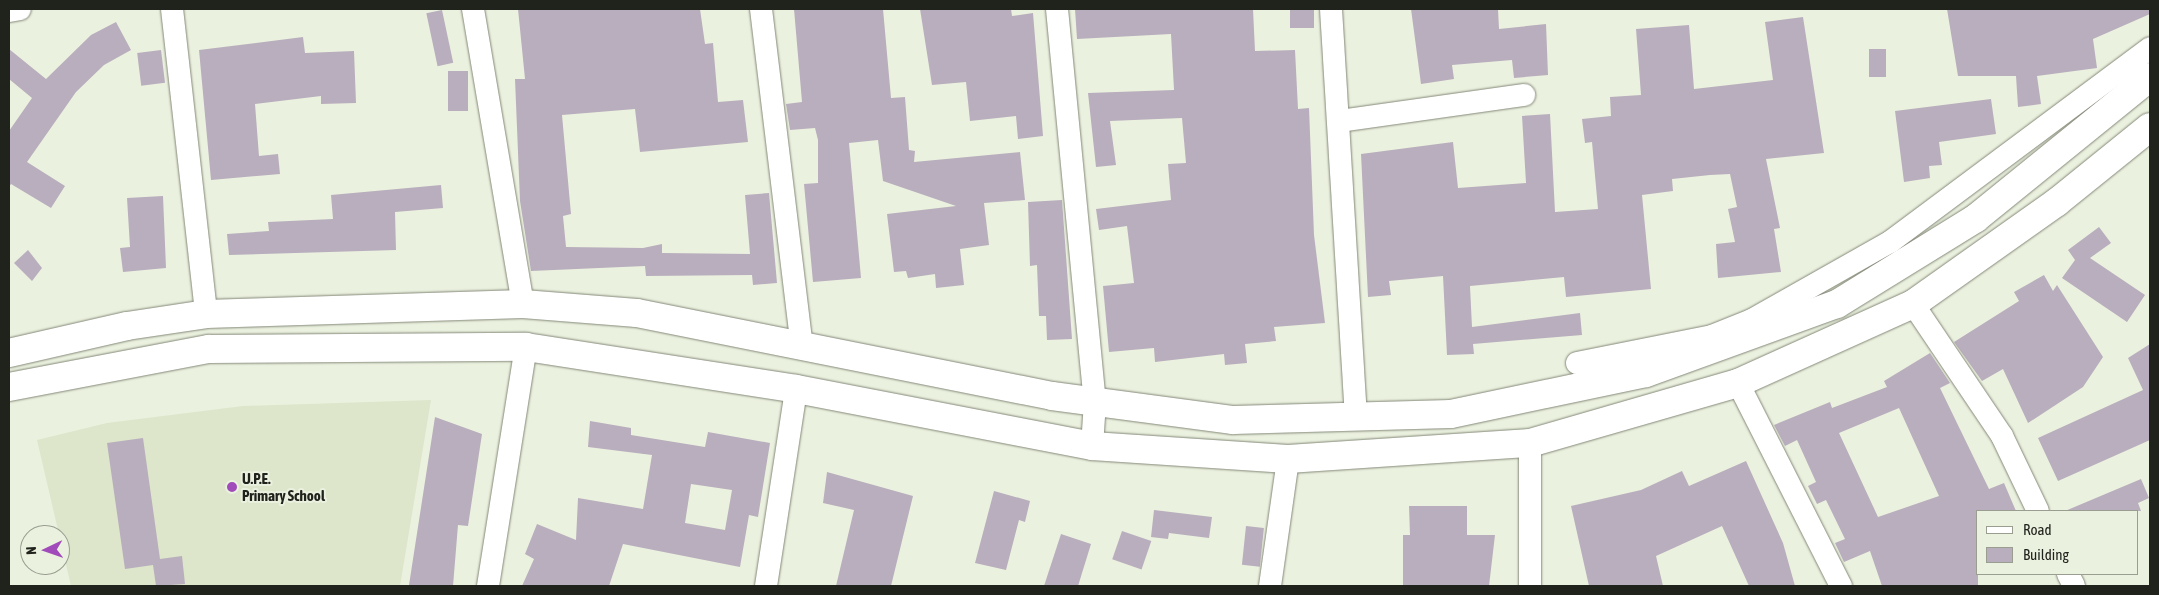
<!DOCTYPE html>
<style>
body{margin:0}
#map{position:relative;width:2159px;height:595px;overflow:hidden;background:#ebf1df;font-family:"Asap Condensed",sans-serif}
div>[style]{position:absolute}
[style*='--x']{left:calc(var(--x)*1px);top:calc(var(--y)*1px);width:calc(var(--w)*1px);rotate:calc(var(--a)*1deg)}
.built>*{inset:0;background:#dde5cb}
.building>*{inset:0;background:#b9aebd;transform-origin:0 0}
.roads{filter:drop-shadow(0 0 1px #838878) drop-shadow(0 0 1px #838878)}
.minor>*{height:22px;margin:-11px;padding:0 11px;transform-origin:11px;border-radius:11px;background:#fff}
.tertiary>*{height:28px;margin:-14px;padding:0 14px;transform-origin:14px;border-radius:14px;background:#fff}
.dots>*{width:14px;height:14px;translate:-50% -50%;box-sizing:border-box;border:2px solid #ebf1df;border-radius:50%}
span{translate:-50% -50%;white-space:nowrap;text-align:center;line-height:1.15;-webkit-text-stroke:4px #ebf1df;paint-order:stroke}
.poi-label{font-size:15px;color:#20221c;font-weight:700}
.left{translate:0 -50%;text-align:left}
.frame{position:absolute;inset:0;border:10px solid #20221c;pointer-events:none}
.legend{position:absolute;left:1976px;top:510px;width:162px;height:65px;box-sizing:border-box;background:#ebf1df;border:1px solid #9a9e91;margin:0;padding:6px 9px;list-style:none;font-size:15px;color:#20221c}
.legend li{display:flex;align-items:center;gap:10px;height:25px}
.legend b{width:25px;border:1px solid #9a9e91}
.north{position:absolute;left:20px;top:525px;width:50px;height:50px;box-sizing:border-box;background:#ebf1df;border:1px solid #9a9e91;border-radius:50%;rotate:267deg;font-size:14px;font-weight:700;line-height:20px;text-align:center;color:#20221c}
.north::after{content:'';display:block;margin:auto;width:18px;height:22px;background:#a04bb9;clip-path:polygon(50% 0,100% 100%,50% 72%,0 100%)}
</style>
<div id="map">
<div class="built">
<i style="clip-path:polygon(431px 400px,400px 586px,71px 586px,37px 440px,107px 423px,243px 406px)"></i>
</div>
<div class="building">
<i style="clip-path:polygon(518px 9px,700px 9px,705px 44px,713px 43px,718px 102px,743px 100px,748px 142px,640px 152px,635px 109px,562px 115px,571px 214px,563px 216px,566px 247px,643px 248px,662px 244px,662px 253px,750px 254px,745px 195px,769px 193px,777px 283px,753px 285px,752px 275px,646px 276px,645px 266px,531px 271px,520px 201px,515px 79px,525px 79px)"></i>
<i style="clip-path:polygon(794px 9px,883px 9px,891px 98px,905px 97px,909px 150px,915px 151px,914px 162px,1020px 152px,1025px 200px,984px 203px,989px 245px,960px 249px,964px 285px,936px 288px,935px 274px,908px 278px,906px 271px,894px 272px,887px 214px,956px 206px,883px 181px,878px 140px,849px 143px,861px 278px,813px 282px,804px 184px,818px 183px,818px 140px,815px 128px,790px 130px,786px 104px,802px 102px)"></i>
<i style="clip-path:polygon(920px 9px,1011px 9px,1012px 16px,1033px 13px,1043px 136px,1018px 139px,1016px 116px,970px 121px,966px 82px,932px 85px)"></i>
<i style="clip-path:polygon(1075px 9px,1253px 9px,1255px 51px,1295px 50px,1298px 109px,1309px 108px,1314px 235px,1325px 323px,1274px 327px,1276px 341px,1245px 344px,1247px 363px,1225px 365px,1224px 354px,1155px 362px,1154px 348px,1109px 352px,1103px 286px,1134px 283px,1127px 226px,1099px 230px,1096px 209px,1171px 200px,1168px 164px,1186px 163px,1182px 118px,1110px 121px,1116px 165px,1096px 167px,1088px 93px,1174px 90px,1171px 34px,1077px 39px)"></i>
<i style="left:1290px;top:9px;width:24px;height:19px"></i>
<i style="clip-path:polygon(1411px 9px,1498px 9px,1499px 29px,1546px 24px,1548px 75px,1514px 78px,1512px 60px,1452px 65px,1454px 79px,1421px 84px)"></i>
<i style="clip-path:polygon(1947px 9px,2150px 9px,2150px 14px,2093px 39px,2097px 68px,2037px 76px,2041px 104px,2018px 107px,2016px 76px,1958px 76px)"></i>
<i style="left:442px;top:10px;width:54px;height:16px;rotate:78deg"></i>
<i style="clip-path:polygon(1803px 17px,1824px 153px,1766px 159px,1780px 228px,1774px 229px,1781px 272px,1718px 278px,1716px 244px,1735px 242px,1728px 209px,1737px 207px,1730px 174px,1710px 175px,1672px 179px,1673px 191px,1642px 195px,1651px 289px,1566px 297px,1564px 277px,1470px 286px,1472px 327px,1580px 313px,1582px 335px,1473px 344px,1474px 354px,1447px 355px,1443px 276px,1389px 281px,1391px 295px,1368px 297px,1361px 154px,1453px 142px,1458px 188px,1526px 183px,1522px 116px,1550px 114px,1555px 212px,1598px 209px,1592px 142px,1585px 143px,1582px 119px,1611px 116px,1610px 97px,1641px 95px,1636px 29px,1689px 25px,1694px 89px,1773px 80px,1765px 22px)"></i>
<i style="clip-path:polygon(116px 22px,131px 50px,104px 65px,76px 92px,27px 162px,65px 186px,51px 208px,11px 184px,9px 187px,9px 131px,32px 98px,9px 79px,9px 49px,46px 79px,91px 35px)"></i>
<i style="clip-path:polygon(303px 37px,305px 53px,354px 51px,356px 103px,321px 104px,321px 96px,255px 104px,259px 156px,278px 154px,280px 174px,211px 180px,199px 50px)"></i>
<i style="left:1869px;top:49px;width:17px;height:28px"></i>
<i style="left:161px;top:50px;width:33px;height:24px;rotate:83deg"></i>
<i style="left:448px;top:71px;width:20px;height:40px"></i>
<i style="clip-path:polygon(1991px 99px,1996px 134px,1939px 142px,1942px 165px,1929px 166px,1930px 178px,1904px 182px,1895px 111px)"></i>
<i style="clip-path:polygon(441px 185px,443px 208px,395px 212px,396px 250px,229px 255px,227px 234px,269px 231px,268px 222px,333px 219px,331px 195px)"></i>
<i style="clip-path:polygon(163px 196px,166px 268px,123px 272px,120px 248px,130px 247px,127px 198px)"></i>
<i style="clip-path:polygon(1062px 200px,1072px 339px,1047px 340px,1046px 316px,1039px 316px,1037px 265px,1030px 266px,1028px 202px)"></i>
<i style="clip-path:polygon(2099px 227px,2111px 243px,2090px 258px,2145px 295px,2127px 322px,2062px 278px,2075px 260px,2068px 250px)"></i>
<i style="clip-path:polygon(28px 250px,42px 268px,32px 281px,14px 263px)"></i>
<i style="clip-path:polygon(2044px 275px,2053px 291px,2057px 285px,2103px 357px,2083px 387px,2028px 423px,2003px 369px,1982px 381px,1954px 342px,2019px 301px,2014px 292px)"></i>
<i style="clip-path:polygon(2150px 344px,2150px 440px,2058px 481px,2038px 438px,2143px 390px,2128px 358px)"></i>
<i style="clip-path:polygon(evenodd,1930px 353px,1950px 383px,1940px 388px,1989px 489px,2004px 483px,2016px 511px,1978px 511px,1978px 586px,1882px 586px,1870px 551px,1844px 562px,1835px 543px,1845px 539px,1826px 500px,1817px 504px,1808px 486px,1816px 482px,1797px 440px,1785px 446px,1774px 425px,1830px 402px,1832px 408px,1887px 387px,1884px 381px,1930px 353px,1899px 408px,1939px 496px,1878px 517px,1839px 433px,1899px 408px)"></i>
<i style="clip-path:polygon(435px 417px,482px 434px,468px 526px,458px 525px,453px 586px,409px 585px)"></i>
<i style="clip-path:polygon(evenodd,590px 421px,631px 428px,631px 435px,705px 447px,708px 432px,770px 443px,758px 517px,749px 515px,740px 567px,623px 544px,609px 586px,522px 586px,534px 559px,525px 554px,537px 524px,576px 540px,578px 498px,643px 509px,652px 455px,588px 447px,590px 421px,691px 484px,732px 490px,725px 530px,685px 523px,691px 484px)"></i>
<i style="clip-path:polygon(143px 438px,160px 559px,182px 556px,185px 584px,156px 586px,153px 565px,125px 569px,107px 443px)"></i>
<i style="clip-path:polygon(1746px 461px,1783px 543px,1795px 586px,1749px 586px,1722px 526px,1656px 556px,1663px 586px,1589px 586px,1571px 506px,1641px 490px,1682px 471px,1689px 486px)"></i>
<i style="clip-path:polygon(827px 472px,913px 496px,891px 586px,836px 586px,854px 510px,823px 503px)"></i>
<i style="clip-path:polygon(2141px 479px,2149px 498px,2138px 503px,2141px 511px,2065px 511px)"></i>
<i style="clip-path:polygon(994px 491px,1030px 501px,1025px 522px,1019px 520px,1006px 570px,975px 563px)"></i>
<i style="clip-path:polygon(1409px 506px,1467px 506px,1467px 535px,1495px 535px,1489px 586px,1403px 586px,1403px 535px,1410px 535px)"></i>
<i style="clip-path:polygon(1154px 510px,1212px 517px,1209px 538px,1169px 533px,1168px 539px,1151px 537px)"></i>
<i style="left:1246px;top:526px;width:18px;height:39px;rotate:6deg"></i>
<i style="left:1122px;top:531px;width:31px;height:30px;rotate:19deg"></i>
<i style="clip-path:polygon(1061px 534px,1091px 544px,1078px 586px,1044px 586px)"></i>
</div>
<div class="roads">
<div class="minor">
<i style="--x:172;--y:9;--w:307;--a:83.6"></i>
<i style="--x:473;--y:9;--w:299;--a:80.4"></i>
<i style="--x:761;--y:9;--w:341;--a:83.1"></i>
<i style="--x:1057;--y:9;--w:395;--a:84.5"></i>
<i style="--x:1095;--y:402;--w:44;--a:93.9"></i>
<i style="--x:1331;--y:9;--w:409;--a:86.5"></i>
<i style="--x:9;--y:11;--w:11;--a:-10"></i>
<i style="--x:1339;--y:121;--w:187;--a:-8"></i>
<i style="--x:1913;--y:304;--w:159;--a:56"></i>
<i style="--x:2002;--y:436;--w:83;--a:64.4"></i>
<i style="--x:1577;--y:363;--w:138;--a:-11.3"></i>
<i style="--x:1712;--y:336;--w:43;--a:-21.8"></i>
<i style="--x:1752;--y:320;--w:159;--a:-29.5"></i>
<i style="--x:1890;--y:242;--w:324;--a:-36.7"></i>
<i style="--x:1738;--y:383;--w:228;--a:63.1"></i>
<i style="--x:1530;--y:443;--w:143;--a:90"></i>
<i style="--x:2068;--y:574;--w:13;--a:63"></i>
<i style="--x:488;--y:586;--w:242;--a:-81"></i>
<i style="--x:766;--y:586;--w:199;--a:-81.3"></i>
<i style="--x:1270;--y:586;--w:128;--a:-81.9"></i>
</div>
<div class="tertiary">
<i style="--x:9;--y:353;--w:121;--a:-12.9"></i>
<i style="--x:127;--y:326;--w:80;--a:-8.6"></i>
<i style="--x:206;--y:314;--w:317;--a:-1.8"></i>
<i style="--x:523;--y:304;--w:114;--a:4.5"></i>
<i style="--x:637;--y:313;--w:423;--a:11.3"></i>
<i style="--x:1052;--y:396;--w:183;--a:7.6"></i>
<i style="--x:1233;--y:420;--w:218;--a:-1.6"></i>
<i style="--x:1451;--y:414;--w:199;--a:-11.9"></i>
<i style="--x:1646;--y:373;--w:203;--a:-19.9"></i>
<i style="--x:1837;--y:304;--w:163;--a:-31.7"></i>
<i style="--x:1976;--y:218;--w:224;--a:-39"></i>
<i style="--x:9;--y:387;--w:204;--a:-10.8"></i>
<i style="--x:209;--y:349;--w:317;--a:-0.4"></i>
<i style="--x:526;--y:347;--w:273;--a:8.8"></i>
<i style="--x:796;--y:389;--w:301;--a:10.9"></i>
<i style="--x:1092;--y:446;--w:196;--a:3.8"></i>
<i style="--x:1288;--y:459;--w:243;--a:-3.8"></i>
<i style="--x:1530;--y:443;--w:216;--a:-16.1"></i>
<i style="--x:1738;--y:383;--w:192;--a:-24.3"></i>
<i style="--x:1913;--y:304;--w:176;--a:-35.3"></i>
<i style="--x:2057;--y:202;--w:119;--a:-38.9"></i>
</div>
</div>
<div class="dots">
<i style="left:232px;top:487px;background:#a04bb9"></i>
</div>
<div class="poi-label">
<span class="left" style="left:242px;top:487px">U.P.E.<br>Primary School</span>
</div>
<div class="frame"></div>
<ul class="legend">
<li><b style="height:6px;background:#fff"></b>Road</li>
<li><b style="height:14px;background:#b9aebd"></b>Building</li>
</ul>
<div class="north">N</div>
</div>
